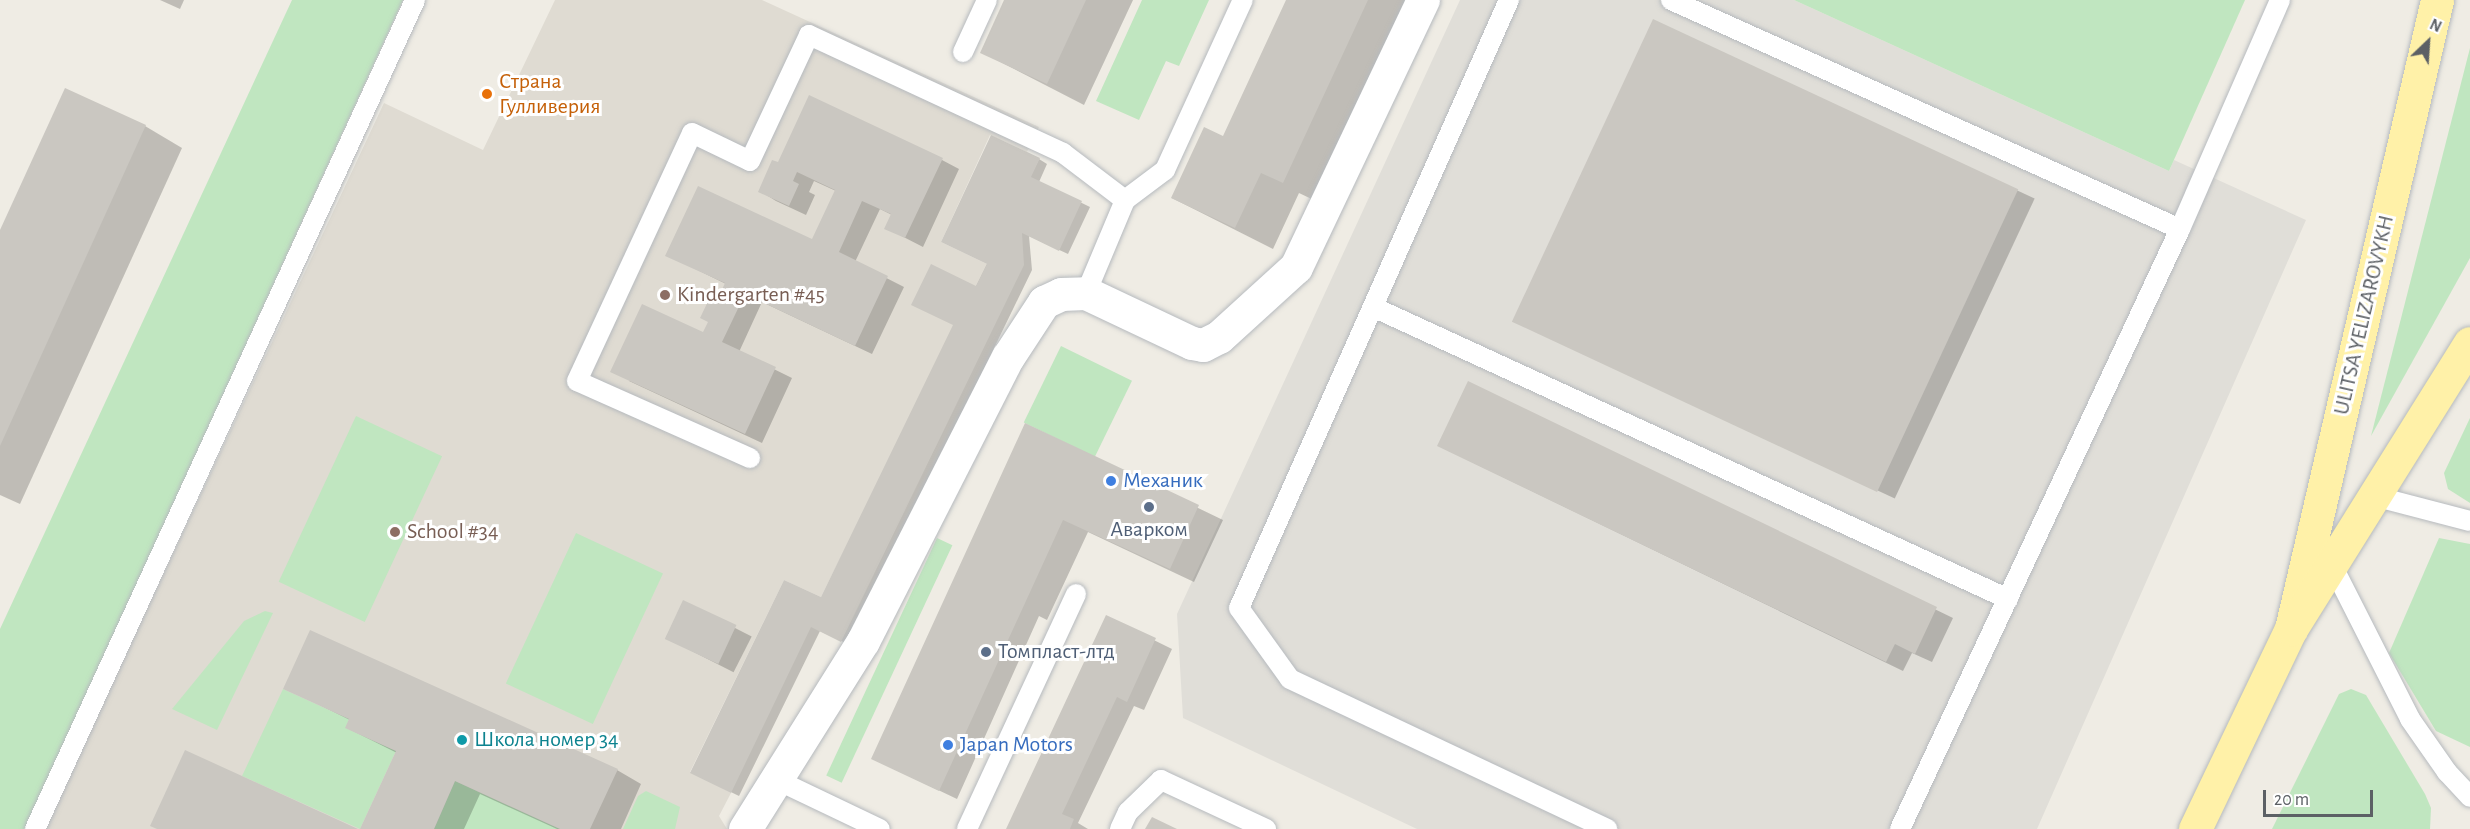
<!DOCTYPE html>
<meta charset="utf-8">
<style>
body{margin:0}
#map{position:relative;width:2470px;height:829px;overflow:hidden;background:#efece4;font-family:"Alegreya Sans",sans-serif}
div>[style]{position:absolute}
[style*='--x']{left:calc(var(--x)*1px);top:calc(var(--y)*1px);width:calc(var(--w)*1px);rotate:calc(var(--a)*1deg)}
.industrial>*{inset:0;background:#e0ded8}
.education>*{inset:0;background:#dfdbd2}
.green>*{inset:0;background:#c0e6c0;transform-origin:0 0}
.shadow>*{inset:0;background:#0003;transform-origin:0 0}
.building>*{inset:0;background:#cac7c1;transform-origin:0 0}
.roads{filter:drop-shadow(0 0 2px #b6babe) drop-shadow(0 0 2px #b6babe)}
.lane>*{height:20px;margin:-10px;padding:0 10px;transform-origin:10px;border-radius:10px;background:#fff}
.street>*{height:33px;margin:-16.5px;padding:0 16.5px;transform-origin:16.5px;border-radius:16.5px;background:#fff}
.primary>*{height:33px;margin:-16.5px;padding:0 16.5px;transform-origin:16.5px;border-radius:16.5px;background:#fff1a8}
.dots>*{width:16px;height:16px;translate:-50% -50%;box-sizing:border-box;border:3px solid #fff;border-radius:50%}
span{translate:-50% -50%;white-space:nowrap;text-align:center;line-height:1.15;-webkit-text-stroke:6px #fff;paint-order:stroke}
.food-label{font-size:22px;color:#c56008}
.left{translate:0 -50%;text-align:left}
.education-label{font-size:22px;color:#785e54}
.street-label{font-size:22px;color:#5c6065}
.shop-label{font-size:22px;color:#366cbe}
.service-label{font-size:22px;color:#4e5e75}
.culture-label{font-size:22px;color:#0d838f}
.north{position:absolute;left:2398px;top:12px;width:60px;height:60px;-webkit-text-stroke:4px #fff;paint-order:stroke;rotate:25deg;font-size:16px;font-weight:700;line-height:24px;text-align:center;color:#5c6065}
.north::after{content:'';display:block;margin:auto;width:21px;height:27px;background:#5c6065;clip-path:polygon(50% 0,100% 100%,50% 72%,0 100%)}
.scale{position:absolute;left:2263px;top:790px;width:110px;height:27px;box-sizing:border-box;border:3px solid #5c6065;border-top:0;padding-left:8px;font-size:18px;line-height:21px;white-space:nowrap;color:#5c6065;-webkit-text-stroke:4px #fff;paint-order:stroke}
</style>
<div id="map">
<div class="industrial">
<i style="clip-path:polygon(1460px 0,1794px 0,2169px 171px,2174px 160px,2306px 220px,2037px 829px,1417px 829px,1183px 718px,1177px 614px)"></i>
</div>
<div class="education">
<i style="clip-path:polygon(555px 0,762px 0,1039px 127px,1027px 152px,990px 135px,941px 242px,987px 264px,821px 597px,784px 580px,690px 772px,731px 793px,719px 816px,727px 829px,44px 829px,384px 103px,483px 150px)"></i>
</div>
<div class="green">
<i style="clip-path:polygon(292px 0,403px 0,25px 829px,0 829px,0 629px)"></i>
<i style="clip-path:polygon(1142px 0,1209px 0,1179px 66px,1166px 61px,1139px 120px,1096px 101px)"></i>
<i style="clip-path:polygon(1794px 0,2245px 0,2169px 171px)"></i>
<i style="clip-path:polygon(2470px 48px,2470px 258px,2371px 436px)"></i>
<i style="left:1061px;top:346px;width:79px;height:85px;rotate:26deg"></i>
<i style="left:356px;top:416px;width:95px;height:183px;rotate:25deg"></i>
<i style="clip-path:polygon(2470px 418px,2470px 503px,2448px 489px,2444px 473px)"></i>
<i style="left:576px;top:533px;width:96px;height:166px;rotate:25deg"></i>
<i style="left:937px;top:538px;width:17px;height:262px;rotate:25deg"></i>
<i style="clip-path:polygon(2439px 538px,2470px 544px,2470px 747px,2436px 731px,2389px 653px)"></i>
<i style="clip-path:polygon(265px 611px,273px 613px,217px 730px,172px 709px,244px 621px)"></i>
<i style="clip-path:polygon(283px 689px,349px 719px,346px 728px,396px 751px,360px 829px,242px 776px)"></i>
<i style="clip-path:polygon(2351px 689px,2366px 695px,2425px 794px,2431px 808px,2430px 829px,2272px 829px,2339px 694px)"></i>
<i style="clip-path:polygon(455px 781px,560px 829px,434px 829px)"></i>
<i style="clip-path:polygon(646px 791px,680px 807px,675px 829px,623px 829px,638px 796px)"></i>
</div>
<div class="shadow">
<i style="clip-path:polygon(160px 0,184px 0,180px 9px)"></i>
<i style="clip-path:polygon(1006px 0,1133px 0,1084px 105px,981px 52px)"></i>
<i style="clip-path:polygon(1287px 0,1415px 0,1320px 203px,1299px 193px,1273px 249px,1172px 198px,1223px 138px)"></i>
<i style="left:1654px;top:21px;width:420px;height:331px;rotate:25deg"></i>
<i style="clip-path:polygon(145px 126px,182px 148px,20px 504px,0 495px,0 234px)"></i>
<i style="clip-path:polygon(1039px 159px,1047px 164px,1039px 182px,1090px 207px,1068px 254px,1029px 236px,1032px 270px,850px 645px,820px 631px,739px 796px,700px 777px,821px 599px)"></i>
<i style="clip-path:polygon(942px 160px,959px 169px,923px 247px,886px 228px,892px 215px,880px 209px,855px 262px,904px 287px,872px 354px,762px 302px,739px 352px,792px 378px,762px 443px,629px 381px,704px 334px,726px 284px,667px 255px,813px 241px,836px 191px,814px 181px,809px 192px,815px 195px,806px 215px,776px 201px,760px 191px,779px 164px)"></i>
<i style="clip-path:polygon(1469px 383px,1953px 618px,1932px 662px,1912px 653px,1903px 671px,1439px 446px)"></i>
<i style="clip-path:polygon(1026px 425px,1223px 520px,1194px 582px,1088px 532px,1047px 620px,1039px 616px,957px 799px,873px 759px)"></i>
<i style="left:684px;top:602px;width:76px;height:40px;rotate:27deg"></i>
<i style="clip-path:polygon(1107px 617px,1172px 649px,1144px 710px,1134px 706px,1078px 823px,1088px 829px,1008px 829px)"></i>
<i style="clip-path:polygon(285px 688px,617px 770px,641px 784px,621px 829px,557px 829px,480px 794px,464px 829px,362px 829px,397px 753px,347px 728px,350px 720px)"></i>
</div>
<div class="building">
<i style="clip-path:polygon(1004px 0,1086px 0,1047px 84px,980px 53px)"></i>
<i style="clip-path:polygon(1286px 0,1368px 0,1283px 183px,1261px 173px,1235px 228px,1171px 198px,1204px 127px,1223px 136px)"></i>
<i style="left:1653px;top:19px;width:403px;height:334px;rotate:25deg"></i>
<i style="clip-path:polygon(65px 88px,146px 125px,0 446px,0 230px)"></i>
<i style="clip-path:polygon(809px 95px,943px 158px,905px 238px,884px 229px,891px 214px,862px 201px,839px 252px,888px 276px,855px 346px,745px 294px,722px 342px,776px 367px,745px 434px,610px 372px,642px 304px,703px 332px,708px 322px,700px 318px,713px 291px,720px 294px,725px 283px,665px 256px,698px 186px,812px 239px,835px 190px,797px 172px,793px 181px,799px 184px,789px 206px,758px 192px,772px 160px,778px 162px)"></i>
<i style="clip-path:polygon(991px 135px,1040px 158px,1031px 177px,1082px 201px,1059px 251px,1022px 233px,1024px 265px,841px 642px,811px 627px,731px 793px,690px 773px,784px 580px,821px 597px,953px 325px,911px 305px,931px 264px,976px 286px,987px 264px,941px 242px)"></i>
<i style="clip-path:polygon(1468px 381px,1937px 607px,1915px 654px,1895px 644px,1886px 662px,1437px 446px)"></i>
<i style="clip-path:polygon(1025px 423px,1199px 505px,1170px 569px,1063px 520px,939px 791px,871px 759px)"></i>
<i style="left:683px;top:600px;width:59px;height:43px;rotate:25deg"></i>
<i style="clip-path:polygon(1106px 615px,1156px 638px,1127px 702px,1117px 697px,1062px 814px,1074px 819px,1070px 829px,1006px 829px)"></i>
<i style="clip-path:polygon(310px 630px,618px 769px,590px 829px,560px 829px,455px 781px,434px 829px,360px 829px,396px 751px,345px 728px,349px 719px,283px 689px)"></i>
<i style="clip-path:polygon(185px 750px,242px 776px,358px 829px,157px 829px,150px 826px)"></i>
<i style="clip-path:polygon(1152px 817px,1177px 829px,1145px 829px)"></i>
</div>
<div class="roads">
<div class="lane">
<i style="--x:1509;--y:0;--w:665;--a:113.94"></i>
<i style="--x:1239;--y:608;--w:87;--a:54.3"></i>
<i style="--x:1290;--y:679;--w:351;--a:25.3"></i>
<i style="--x:1671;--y:0;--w:558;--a:24.22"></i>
<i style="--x:963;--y:52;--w:57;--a:-65.2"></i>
<i style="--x:1086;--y:293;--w:101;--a:-67.2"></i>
<i style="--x:1125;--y:200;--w:50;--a:-36.9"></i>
<i style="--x:1165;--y:170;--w:187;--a:-65.4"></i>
<i style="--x:1373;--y:307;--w:699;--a:24.69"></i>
<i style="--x:750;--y:458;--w:189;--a:-156"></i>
<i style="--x:577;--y:381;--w:273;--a:-65.1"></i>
<i style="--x:692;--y:133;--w:64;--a:25.8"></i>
<i style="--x:750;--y:161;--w:139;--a:-64.9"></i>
<i style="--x:809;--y:35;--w:280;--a:24.9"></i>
<i style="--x:1063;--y:153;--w:78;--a:37.2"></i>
<i style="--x:2374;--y:496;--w:99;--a:14.6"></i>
<i style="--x:2331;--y:563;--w:175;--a:63.1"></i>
<i style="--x:2410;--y:719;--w:65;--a:55.1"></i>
<i style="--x:2447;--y:772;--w:34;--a:47"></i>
<i style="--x:775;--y:779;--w:116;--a:25.5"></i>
<i style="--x:35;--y:829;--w:912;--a:-65.37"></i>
<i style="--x:967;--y:829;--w:259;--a:-65.1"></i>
<i style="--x:1120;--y:829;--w:19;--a:-65"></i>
<i style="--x:1128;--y:812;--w:46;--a:-44.1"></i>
<i style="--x:1161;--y:780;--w:116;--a:25"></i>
<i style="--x:1900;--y:829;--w:662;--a:-64.98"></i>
<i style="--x:2180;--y:229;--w:250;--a:-66.4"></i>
</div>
<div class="street">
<i style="--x:745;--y:829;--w:222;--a:-57.9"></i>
<i style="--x:863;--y:641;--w:319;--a:-63"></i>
<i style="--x:1008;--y:357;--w:66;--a:-56.8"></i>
<i style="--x:1044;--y:302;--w:19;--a:-25"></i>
<i style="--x:1061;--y:294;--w:25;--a:-2"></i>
<i style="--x:1086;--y:293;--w:117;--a:25.3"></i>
<i style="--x:1192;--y:343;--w:11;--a:10"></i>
<i style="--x:1203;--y:345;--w:18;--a:-27"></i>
<i style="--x:1219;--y:337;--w:104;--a:-42.3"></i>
<i style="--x:1296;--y:267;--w:296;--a:-64.6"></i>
</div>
<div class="primary">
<i style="--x:2291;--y:629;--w:646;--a:-76.93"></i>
<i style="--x:2195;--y:829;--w:222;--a:-64.4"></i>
<i style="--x:2291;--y:629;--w:337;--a:-58"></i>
</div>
</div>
<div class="dots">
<i style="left:487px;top:94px;background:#e8710a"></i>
<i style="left:665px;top:295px;background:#8d6e63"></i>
<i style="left:1111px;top:481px;background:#3f7fe0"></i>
<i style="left:1149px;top:507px;background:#5c6f8a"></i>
<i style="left:395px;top:532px;background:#8d6e63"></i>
<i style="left:986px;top:652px;background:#5c6f8a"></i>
<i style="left:462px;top:740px;background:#0f9aa8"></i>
<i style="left:948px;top:745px;background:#3f7fe0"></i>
</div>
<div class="food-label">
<span class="left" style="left:499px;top:94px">Страна<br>Гулливерия</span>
</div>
<div class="education-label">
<span class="left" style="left:677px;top:295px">Kindergarten #45</span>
<span class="left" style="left:407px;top:532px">School #34</span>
</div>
<div class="street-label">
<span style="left:2364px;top:315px;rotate:-77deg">ULITSA YELIZAROVYKH</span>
</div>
<div class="shop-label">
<span class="left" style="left:1123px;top:481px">Механик</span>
<span class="left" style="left:960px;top:745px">Japan Motors</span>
</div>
<div class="service-label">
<span style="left:1149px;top:530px">Аварком</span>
<span class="left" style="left:998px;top:652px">Томпласт-лтд</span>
</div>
<div class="culture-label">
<span class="left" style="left:474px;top:740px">Школа номер 34</span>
</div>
<div class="north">N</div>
<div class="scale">20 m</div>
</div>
